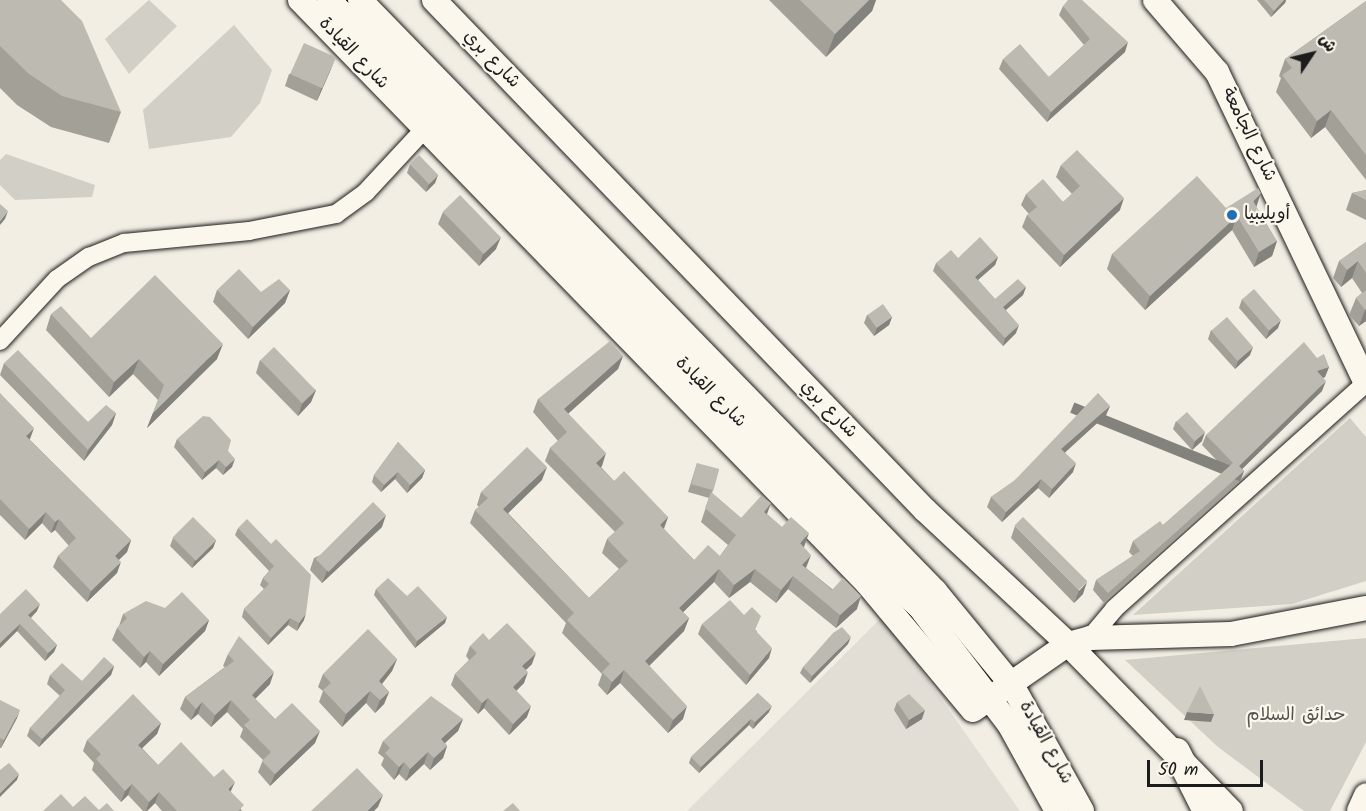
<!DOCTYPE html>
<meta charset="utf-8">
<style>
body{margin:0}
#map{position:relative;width:1366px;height:811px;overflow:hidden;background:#f2eee4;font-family:Kalam,"Playpen Sans Arabic",sans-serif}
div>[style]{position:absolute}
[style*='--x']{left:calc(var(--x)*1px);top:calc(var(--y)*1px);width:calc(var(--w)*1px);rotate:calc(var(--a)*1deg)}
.built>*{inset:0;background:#e2ded5}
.green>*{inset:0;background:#d2cfc6}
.roads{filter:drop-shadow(0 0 2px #1c1c1c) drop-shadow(0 0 2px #1c1c1c)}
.street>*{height:18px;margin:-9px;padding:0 9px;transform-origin:9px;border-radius:9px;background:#fbf7ec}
.secondary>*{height:24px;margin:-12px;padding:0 12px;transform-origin:12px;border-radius:12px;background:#fbf7ec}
.primary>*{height:27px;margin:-13.5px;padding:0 13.5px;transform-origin:13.5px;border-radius:13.5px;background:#fbf7ec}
.wall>*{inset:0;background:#a3a098}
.shaded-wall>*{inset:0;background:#84827c;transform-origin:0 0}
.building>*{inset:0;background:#bdbab1;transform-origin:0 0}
.dots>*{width:16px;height:16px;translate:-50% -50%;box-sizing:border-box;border:3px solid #fbf7ec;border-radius:50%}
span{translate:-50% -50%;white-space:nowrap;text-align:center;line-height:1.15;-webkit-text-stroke:4.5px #fbf7ec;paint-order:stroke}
.street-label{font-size:18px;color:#1c1c1c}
.poi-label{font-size:18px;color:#1c1c1c}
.left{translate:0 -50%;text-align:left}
.park-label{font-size:18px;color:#53524f}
.north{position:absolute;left:1282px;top:24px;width:60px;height:60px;-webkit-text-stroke:4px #fbf7ec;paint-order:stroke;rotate:55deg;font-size:16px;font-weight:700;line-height:24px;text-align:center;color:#1c1c1c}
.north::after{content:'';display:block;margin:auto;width:21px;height:27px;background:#1c1c1c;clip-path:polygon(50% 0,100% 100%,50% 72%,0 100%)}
.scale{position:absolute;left:1147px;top:760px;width:116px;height:27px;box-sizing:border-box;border:3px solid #1c1c1c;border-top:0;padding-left:8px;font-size:18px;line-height:21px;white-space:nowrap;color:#1c1c1c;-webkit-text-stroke:4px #fbf7ec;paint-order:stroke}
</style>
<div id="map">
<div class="built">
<i style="clip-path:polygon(883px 616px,1020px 811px,687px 811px)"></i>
</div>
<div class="green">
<i style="clip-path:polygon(149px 0,177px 26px,129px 74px,105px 39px)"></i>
<i style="clip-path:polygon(234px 25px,272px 70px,260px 103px,231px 137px,149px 149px,143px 110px)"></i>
<i style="clip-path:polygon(6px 154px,95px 185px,92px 197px,15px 200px,0 185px,0 160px)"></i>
<i style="clip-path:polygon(1350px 418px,1366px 437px,1366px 581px,1292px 604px,1133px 615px)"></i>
<i style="clip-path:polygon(1366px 638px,1366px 742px,1330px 811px,1304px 811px,1218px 747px,1125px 660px)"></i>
</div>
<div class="roads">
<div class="street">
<i style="--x:0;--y:341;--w:84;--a:-47.4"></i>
<i style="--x:57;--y:279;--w:39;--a:-35"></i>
<i style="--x:89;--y:257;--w:38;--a:-22"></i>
<i style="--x:124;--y:243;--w:126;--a:-5.5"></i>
<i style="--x:249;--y:231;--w:89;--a:-11.1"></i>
<i style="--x:336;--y:214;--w:37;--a:-36"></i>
<i style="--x:366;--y:192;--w:97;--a:-47.1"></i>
<i style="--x:1090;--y:638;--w:38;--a:-50"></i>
<i style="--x:1114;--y:609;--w:338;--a:-41.9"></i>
</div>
<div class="secondary">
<i style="--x:300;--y:0;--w:813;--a:45.8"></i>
<i style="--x:867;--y:583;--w:165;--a:50.2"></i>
<i style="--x:973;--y:710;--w:116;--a:-34.8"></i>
<i style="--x:1068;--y:644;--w:23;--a:-15"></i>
<i style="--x:1090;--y:638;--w:141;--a:-1.6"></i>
<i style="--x:1231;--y:634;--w:137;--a:-10.9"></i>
<i style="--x:329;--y:0;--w:851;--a:45.81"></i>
<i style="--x:922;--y:610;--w:143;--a:52.7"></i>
<i style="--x:1009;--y:724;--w:99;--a:61.1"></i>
<i style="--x:360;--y:0;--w:825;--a:45.79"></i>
<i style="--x:935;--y:591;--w:122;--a:50.7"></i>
<i style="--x:1012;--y:685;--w:144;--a:60.9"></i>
<i style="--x:434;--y:0;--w:708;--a:46.09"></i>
<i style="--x:925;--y:510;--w:196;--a:43.1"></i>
<i style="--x:1068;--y:644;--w:233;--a:45.7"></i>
<i style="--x:1155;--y:0;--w:95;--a:49.3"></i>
<i style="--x:1217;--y:72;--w:345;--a:64.4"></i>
<i style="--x:1359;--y:811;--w:17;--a:-66"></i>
</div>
<div class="primary">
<i style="--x:1176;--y:751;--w:67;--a:63.4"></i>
</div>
</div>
<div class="wall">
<i style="clip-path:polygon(0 0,121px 112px,109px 143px,51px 127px,17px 105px,0 88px)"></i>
<i style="clip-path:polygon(769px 0,876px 0,872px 11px,826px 57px)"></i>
<i style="clip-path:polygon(1257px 0,1286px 0,1285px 3px,1271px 17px)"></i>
<i style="clip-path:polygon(1366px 1px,1366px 180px,1325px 127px,1311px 138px,1276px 92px,1281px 78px,1279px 76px,1285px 59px)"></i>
<i style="clip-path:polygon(1063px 6px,1125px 52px,1047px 122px,999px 69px,1003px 59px,1049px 77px,1084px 45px,1059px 15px)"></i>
<i style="clip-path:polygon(331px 69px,317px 101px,285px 86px,289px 74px)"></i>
<i style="clip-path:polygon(410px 164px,438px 175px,435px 183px,426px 192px,407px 173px)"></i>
<i style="clip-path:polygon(1061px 165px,1120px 210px,1060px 267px,1022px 227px,1027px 215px,1029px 214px,1021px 205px,1026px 194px,1063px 202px,1072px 194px,1056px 177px)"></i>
<i style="clip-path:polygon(1366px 190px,1366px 220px,1346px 210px,1352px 193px)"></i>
<i style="clip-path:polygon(1226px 208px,1277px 241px,1272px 256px,1254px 267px,1232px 230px,1145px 310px,1107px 269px,1112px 254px)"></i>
<i style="clip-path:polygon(443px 212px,496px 249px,479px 266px,438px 224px)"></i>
<i style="clip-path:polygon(1366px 242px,1366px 321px,1359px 326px,1349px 315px,1356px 298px,1362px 293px,1352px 278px,1341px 287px,1333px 278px,1339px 261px)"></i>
<i style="clip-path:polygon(998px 257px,995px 265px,978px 280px,995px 299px,1026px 287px,1023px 295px,1006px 310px,1016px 333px,1003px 346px,933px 271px,936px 263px,958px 258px)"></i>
<i style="clip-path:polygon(217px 290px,261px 292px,290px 290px,285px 303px,248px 339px,213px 302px)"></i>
<i style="clip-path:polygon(1242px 299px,1278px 328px,1266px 339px,1239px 308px)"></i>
<i style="clip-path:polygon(51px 314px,91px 338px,217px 359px,147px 428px,158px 400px,133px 374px,109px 397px,46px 330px)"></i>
<i style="clip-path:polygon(867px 315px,892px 317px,889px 325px,874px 336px,864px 323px)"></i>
<i style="clip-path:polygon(1211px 330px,1250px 355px,1235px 369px,1208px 339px)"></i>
<i style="clip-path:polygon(623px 356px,618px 369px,568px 413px,602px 466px,601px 467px,614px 481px,668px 517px,664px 529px,694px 560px,720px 556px,728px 545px,701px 522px,709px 498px,688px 492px,697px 463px,713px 490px,712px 493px,741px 518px,771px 503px,767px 514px,804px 547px,806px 568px,857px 609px,836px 628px,788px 589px,776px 603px,750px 582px,729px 598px,714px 582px,683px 612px,689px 618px,684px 631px,649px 666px,683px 719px,668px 733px,620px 683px,607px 695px,598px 685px,602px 674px,562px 633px,566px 623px,470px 523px,475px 510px,479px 507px,477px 505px,481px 492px,542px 480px,508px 513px,589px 598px,619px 569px,602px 553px,607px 539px,615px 532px,545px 461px,550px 448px,558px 441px,533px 412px,538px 399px)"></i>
<i style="clip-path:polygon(1317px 358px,1329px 367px,1325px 377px,1323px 378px,1322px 391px,1242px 469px,1244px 471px,1240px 481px,1104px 603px,1093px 590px,1096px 580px,1133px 556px,1129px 552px,1133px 541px,1163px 525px,1226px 470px,1202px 445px,1206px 435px)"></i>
<i style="clip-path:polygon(260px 360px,316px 390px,311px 402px,298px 416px,256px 373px)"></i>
<i style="clip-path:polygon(4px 363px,88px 422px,116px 413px,112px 425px,84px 461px,0 375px)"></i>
<i style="clip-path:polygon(0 393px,29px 439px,131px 540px,127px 552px,119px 560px,117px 573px,87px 602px,53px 567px,58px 556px,69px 546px,55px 530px,51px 533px,42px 523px,25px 540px,0 515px)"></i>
<i style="clip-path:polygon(1110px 406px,1106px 415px,1065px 452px,1073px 472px,1049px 498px,1038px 488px,1002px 522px,987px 507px,991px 497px,1014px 481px)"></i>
<i style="clip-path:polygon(1176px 421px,1202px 441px,1192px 450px,1173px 429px)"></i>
<i style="clip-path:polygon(177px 439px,228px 451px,232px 467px,223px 475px,216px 468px,202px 480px,174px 447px)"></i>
<i style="clip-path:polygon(398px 442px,425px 470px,422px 478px,407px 493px,395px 479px,381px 492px,372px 482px,374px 475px)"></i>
<i style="clip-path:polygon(1015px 526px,1083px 594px,1074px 603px,1011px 538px)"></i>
<i style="clip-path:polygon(382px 527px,322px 583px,310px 570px,314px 558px)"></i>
<i style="clip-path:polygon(238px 528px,271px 544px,304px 620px,297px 631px,288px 625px,268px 645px,242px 617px,244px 609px,264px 589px,260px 585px,263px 578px,269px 571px,235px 535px)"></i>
<i style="clip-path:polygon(173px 538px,216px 540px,213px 548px,192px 568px,170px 546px)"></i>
<i style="clip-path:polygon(376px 589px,407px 596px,445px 623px,415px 648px,374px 595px)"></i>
<i style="clip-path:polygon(165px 608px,209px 620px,205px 631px,159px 676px,146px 662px,140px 668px,112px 640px,117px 628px,119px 626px,123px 614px)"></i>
<i style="clip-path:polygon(37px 611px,31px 618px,57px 645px,54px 652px,45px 661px,17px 631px,0 648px,0 614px)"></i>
<i style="clip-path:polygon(702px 624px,756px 630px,769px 658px,746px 685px,698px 634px)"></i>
<i style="clip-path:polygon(489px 640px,532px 664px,526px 670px,524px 683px,516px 691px,527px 717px,509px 735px,484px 708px,478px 714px,451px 685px,455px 674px,469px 660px,466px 656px,470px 646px)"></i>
<i style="clip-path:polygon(848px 644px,810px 683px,800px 673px,803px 667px)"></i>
<i style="clip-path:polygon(228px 654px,270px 684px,255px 699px,275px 719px,315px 743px,270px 786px,258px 772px,263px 760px,240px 737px,243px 729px,227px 712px,211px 727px,198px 714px,191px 720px,180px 709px,185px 697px,225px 667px,223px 666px)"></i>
<i style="clip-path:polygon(397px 659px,392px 671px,382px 684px,389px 692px,384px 704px,375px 713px,366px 703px,342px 727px,319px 702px,323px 691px,318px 687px,323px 674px)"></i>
<i style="clip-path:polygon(114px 666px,111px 675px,39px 747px,27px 736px,30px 728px,60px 696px,47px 684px,50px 675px,82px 681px)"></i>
<i style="clip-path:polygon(758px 693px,769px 712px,753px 729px,749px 725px,699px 773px,689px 763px,691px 757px)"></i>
<i style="clip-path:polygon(0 700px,17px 718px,1px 748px,0 748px)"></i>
<i style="clip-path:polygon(897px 702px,922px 719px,906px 729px,894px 710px)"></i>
<i style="clip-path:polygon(463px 719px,458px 731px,445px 743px,447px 746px,443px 758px,430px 770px,424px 764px,406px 781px,399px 774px,394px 780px,381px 765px,384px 758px,378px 753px,383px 741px)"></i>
<i style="clip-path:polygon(161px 723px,157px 734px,142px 748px,158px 765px,214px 777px,231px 792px,242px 811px,162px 811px,155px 803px,147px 811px,143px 811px,128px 795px,121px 802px,92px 770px,94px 763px,83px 751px,87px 740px)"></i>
</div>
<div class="shaded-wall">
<i style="clip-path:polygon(869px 0,876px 0,872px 11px,826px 57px,835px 34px)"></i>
<i style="clip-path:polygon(1284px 0,1286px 0,1285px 3px,1271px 17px,1274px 11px)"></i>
<i style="clip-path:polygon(1128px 42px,1125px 52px,1047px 122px,1051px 112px)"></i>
<i style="clip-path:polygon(336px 57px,331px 69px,317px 101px,321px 89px)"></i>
<i style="clip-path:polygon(1331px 110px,1325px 127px,1311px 138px,1317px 121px)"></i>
<i style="clip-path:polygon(438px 175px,435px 183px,426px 192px,429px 184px)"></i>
<i style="clip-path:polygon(1261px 193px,1256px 208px,1253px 201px)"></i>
<i style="clip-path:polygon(1124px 198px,1120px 210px,1060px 267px,1064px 255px)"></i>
<i style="clip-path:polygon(8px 211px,5px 219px,0 225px,0 221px)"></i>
<i style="clip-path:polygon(1237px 216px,1232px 230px,1145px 310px,1150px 296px)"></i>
<i style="clip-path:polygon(501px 237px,496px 249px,479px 266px,483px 254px)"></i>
<i style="clip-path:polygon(1277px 241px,1272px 256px,1254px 267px,1259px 252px)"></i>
<i style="clip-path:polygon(998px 257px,995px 265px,972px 285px,975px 277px)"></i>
<i style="clip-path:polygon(1358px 261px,1352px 278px,1341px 287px,1347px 270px)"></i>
<i style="clip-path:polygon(1026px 287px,1023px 295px,1000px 315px,1003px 307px)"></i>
<i style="clip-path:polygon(290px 290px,285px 303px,248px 339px,253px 327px)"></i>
<i style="clip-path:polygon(1366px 309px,1366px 321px,1359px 326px,1365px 310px)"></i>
<i style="clip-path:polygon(892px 317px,889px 325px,874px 336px,877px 327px)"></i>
<i style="clip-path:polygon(1281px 320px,1278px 328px,1266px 339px,1269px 331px)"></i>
<i style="clip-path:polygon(1019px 325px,1016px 333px,1003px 346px,1005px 338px)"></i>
<i style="clip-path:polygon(223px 344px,217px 359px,147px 428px,153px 413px)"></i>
<i style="clip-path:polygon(1253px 347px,1250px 355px,1235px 369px,1238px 361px)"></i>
<i style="clip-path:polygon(623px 356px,618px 369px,559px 422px,564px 409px)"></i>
<i style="clip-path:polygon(139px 359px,133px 374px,109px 397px,114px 382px)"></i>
<i style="clip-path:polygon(1329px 367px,1325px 377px,1313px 382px,1317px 371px)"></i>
<i style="clip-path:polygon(1326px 381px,1322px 391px,1235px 476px,1239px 466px)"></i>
<i style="clip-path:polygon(316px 390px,311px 402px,298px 416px,302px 404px)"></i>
<i style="clip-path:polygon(1110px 406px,1106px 415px,1058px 459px,1061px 449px)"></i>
<i style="clip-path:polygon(116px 413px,112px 425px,84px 461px,88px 450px)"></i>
<i style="clip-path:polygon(34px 428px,30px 439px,22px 447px,26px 436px)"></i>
<i style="clip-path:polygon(1205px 432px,1202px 441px,1192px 450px,1195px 441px)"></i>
<i style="clip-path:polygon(606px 453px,602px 466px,592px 476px,596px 463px)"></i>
<i style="clip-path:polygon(235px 459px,232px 467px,223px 475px,226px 467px)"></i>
<i style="clip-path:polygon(219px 460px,216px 468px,202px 480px,205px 472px)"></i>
<i style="clip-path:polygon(1076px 463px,1073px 472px,1049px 498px,1052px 489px)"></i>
<i style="clip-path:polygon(547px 467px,542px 480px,499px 522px,503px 509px)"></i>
<i style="clip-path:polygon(425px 470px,422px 478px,407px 493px,410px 485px)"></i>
<i style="left:1244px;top:471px;width:11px;height:183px;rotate:112deg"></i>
<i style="clip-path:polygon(398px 472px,395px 479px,381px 492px,384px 485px)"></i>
<i style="clip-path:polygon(1041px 479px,1038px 488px,1002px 522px,1006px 512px)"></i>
<i style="clip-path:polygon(771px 503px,766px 516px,764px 512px)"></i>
<i style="clip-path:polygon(46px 512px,42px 523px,25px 540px,29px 529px)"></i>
<i style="clip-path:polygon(386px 515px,382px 527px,322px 583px,327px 571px)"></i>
<i style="clip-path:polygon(668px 517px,663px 530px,660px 525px)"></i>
<i style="clip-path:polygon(59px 519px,55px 530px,51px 533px,55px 522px)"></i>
<i style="clip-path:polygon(809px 533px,804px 547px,795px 556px,800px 543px)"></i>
<i style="clip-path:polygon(131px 540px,127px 552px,111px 567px,115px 556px)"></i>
<i style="clip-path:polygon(216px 540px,213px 548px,192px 568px,195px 560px)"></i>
<i style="clip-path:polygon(811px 555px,806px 568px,802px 565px)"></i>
<i style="clip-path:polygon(121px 562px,117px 573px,87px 602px,91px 591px)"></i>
<i style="clip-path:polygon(719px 569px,714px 582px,674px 621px,679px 608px)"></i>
<i style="clip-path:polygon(755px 569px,750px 582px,729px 598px,734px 585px)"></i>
<i style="clip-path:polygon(793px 576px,788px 589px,776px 603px,781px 590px)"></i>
<i style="clip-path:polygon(1087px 582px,1083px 594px,1074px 603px,1079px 591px)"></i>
<i style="clip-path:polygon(861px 596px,857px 609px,836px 628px,840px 615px)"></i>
<i style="clip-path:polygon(40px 604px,37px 611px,25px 623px,28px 615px)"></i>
<i style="clip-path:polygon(306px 613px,304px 620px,297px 631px,299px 623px)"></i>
<i style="clip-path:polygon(447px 617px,445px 623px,415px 648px,417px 641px)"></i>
<i style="clip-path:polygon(290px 618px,288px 625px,268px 645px,271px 638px)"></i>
<i style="clip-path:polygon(689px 618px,684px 631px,640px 675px,645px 661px)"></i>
<i style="clip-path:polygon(209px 620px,205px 631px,159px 676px,163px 664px)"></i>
<i style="clip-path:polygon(20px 624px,17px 631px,0 648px,0 643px)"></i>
<i style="clip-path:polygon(851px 637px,848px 644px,810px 683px,812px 676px)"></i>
<i style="clip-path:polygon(57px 645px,54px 652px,45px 661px,48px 653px)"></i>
<i style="clip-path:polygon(772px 648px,769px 658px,746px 685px,750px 675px)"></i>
<i style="clip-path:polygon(150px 651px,146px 662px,140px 668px,144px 657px)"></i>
<i style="clip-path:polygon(536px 653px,532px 664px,518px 677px,522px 666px)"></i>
<i style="clip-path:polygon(397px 659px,392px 671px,374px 694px,379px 681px)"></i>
<i style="clip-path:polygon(114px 666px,111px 675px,39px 747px,42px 739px)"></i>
<i style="clip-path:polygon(624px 670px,620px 683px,607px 695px,612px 682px)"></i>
<i style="clip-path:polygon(274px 672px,270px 684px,247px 707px,252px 695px)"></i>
<i style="clip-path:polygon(528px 672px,524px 683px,509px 698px,513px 687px)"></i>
<i style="clip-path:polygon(370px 691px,366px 703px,342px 727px,346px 714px)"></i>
<i style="clip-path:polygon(389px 692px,384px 704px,375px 713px,380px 700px)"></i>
<i style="clip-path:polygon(488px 698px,484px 708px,478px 714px,482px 703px)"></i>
<i style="clip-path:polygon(231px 700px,227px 712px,211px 727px,215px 715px)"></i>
<i style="clip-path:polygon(202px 702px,198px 714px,191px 720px,196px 709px)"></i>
<i style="clip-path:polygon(531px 706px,527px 717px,509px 735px,513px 724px)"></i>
<i style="clip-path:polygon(687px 706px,683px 719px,668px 733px,673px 720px)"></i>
<i style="clip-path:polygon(772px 706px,769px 712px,753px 729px,755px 722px)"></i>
<i style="clip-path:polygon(20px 710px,17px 718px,1px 748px,4px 740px)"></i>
<i style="clip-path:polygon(925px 710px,922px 719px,906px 729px,909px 720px)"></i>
<i style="clip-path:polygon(1187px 712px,1214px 714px,1211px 722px,1184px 720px)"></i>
<i style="clip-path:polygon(463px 719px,458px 731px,436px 751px,441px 739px)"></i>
<i style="clip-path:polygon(751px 719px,749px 725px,699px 773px,701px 767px)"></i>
<i style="clip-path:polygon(161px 723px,157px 734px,134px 756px,138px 745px)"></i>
<i style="clip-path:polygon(320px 731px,315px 743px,270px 786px,275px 774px)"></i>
<i style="clip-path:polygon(447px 746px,443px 758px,430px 770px,434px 758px)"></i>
<i style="clip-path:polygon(428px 752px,424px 764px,406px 781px,410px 769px)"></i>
<i style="clip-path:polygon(404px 762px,399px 774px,394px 780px,399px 767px)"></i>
<i style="clip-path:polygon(19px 774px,17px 780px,0 797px,0 793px)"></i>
<i style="clip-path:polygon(235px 782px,230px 793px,228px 789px)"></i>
<i style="clip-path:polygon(132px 784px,128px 795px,121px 802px,125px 791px)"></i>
<i style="clip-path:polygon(159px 792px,155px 803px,147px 811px,146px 811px,149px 802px)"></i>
<i style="clip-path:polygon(383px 795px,378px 807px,374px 811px,367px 811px)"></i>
</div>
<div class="building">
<i style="clip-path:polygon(0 0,61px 0,82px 21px,121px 112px,62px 96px,29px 74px,0 46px)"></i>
<i style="clip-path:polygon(800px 0,869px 0,835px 34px)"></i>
<i style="clip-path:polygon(1068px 0,1082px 0,1128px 42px,1051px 112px,1003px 59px,1020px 44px,1049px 77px,1070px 58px,1090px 39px,1063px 6px)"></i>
<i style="clip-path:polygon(1264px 0,1284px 0,1274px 11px)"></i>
<i style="clip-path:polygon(1366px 1px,1366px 155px,1331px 110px,1317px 121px,1282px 75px,1292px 68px,1285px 59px)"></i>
<i style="left:304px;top:43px;width:35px;height:34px;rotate:24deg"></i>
<i style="clip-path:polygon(1077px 150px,1124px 198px,1064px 255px,1027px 215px,1037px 207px,1026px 194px,1043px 179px,1063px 202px,1080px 186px,1061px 165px)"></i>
<i style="left:419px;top:155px;width:28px;height:13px;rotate:46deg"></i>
<i style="clip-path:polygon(1197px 176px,1226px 208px,1258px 188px,1261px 193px,1253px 201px,1277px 241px,1259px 252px,1237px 216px,1150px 296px,1112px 254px)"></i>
<i style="clip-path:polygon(1366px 190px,1366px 200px,1352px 193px)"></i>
<i style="left:460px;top:195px;width:59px;height:24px;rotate:46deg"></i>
<i style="clip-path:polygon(0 204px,8px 211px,0 221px)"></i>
<i style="clip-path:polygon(980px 237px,998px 257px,975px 277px,995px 299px,1018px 279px,1026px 287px,1003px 307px,1019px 325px,1005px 338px,936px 263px,951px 250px,958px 258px)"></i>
<i style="clip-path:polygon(1366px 242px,1366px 273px,1358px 261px,1347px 270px,1339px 261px)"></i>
<i style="clip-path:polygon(239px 269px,261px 292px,279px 279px,290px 290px,253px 327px,217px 290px)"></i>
<i style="clip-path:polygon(155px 275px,223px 344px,153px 413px,164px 385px,139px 359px,114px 382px,51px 314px,61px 306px,91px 338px)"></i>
<i style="left:1254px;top:289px;width:41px;height:16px;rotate:49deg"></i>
<i style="clip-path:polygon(1366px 290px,1366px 309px,1365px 310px,1356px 298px)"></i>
<i style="left:883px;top:304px;width:16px;height:19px;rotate:55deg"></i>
<i style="left:1227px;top:317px;width:40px;height:21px;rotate:49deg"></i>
<i style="clip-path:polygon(610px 341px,623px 356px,564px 409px,606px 453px,596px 463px,614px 481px,624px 471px,668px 517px,660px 525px,694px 560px,708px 545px,720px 556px,736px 535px,705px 508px,711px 492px,741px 518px,761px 496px,771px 503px,764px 512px,782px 527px,791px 517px,809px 533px,800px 543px,811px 555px,802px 565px,832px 590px,843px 578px,861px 596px,840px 615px,793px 576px,781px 590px,755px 569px,734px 585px,719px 569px,679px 608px,689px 618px,645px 661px,687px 706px,673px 720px,624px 670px,612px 682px,602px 672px,610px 664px,567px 620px,574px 613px,475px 510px,488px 498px,481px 492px,527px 447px,547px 467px,503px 509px,589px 598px,628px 561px,607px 539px,624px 523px,550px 448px,567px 432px,538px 399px)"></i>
<i style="clip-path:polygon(1304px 342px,1317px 358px,1324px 354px,1329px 367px,1317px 371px,1326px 381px,1239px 466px,1244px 471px,1108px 593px,1096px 580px,1140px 551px,1133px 541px,1160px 521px,1163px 525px,1233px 463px,1206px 435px)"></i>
<i style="left:274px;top:347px;width:60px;height:19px;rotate:46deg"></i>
<i style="clip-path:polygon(18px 350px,88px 422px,106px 405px,116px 413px,88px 450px,4px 363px)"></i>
<i style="clip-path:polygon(0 393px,34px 428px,26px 436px,131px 540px,115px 556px,121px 562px,91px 591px,58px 556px,76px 538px,59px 519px,55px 522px,46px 512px,29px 529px,0 499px)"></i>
<i style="clip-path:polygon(1098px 393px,1110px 406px,1061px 449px,1076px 463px,1052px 489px,1041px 479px,1006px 512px,991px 497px,1014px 481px)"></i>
<i style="left:1187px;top:412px;width:27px;height:14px;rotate:48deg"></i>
<i style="clip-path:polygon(203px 416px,210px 417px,231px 440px,228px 451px,235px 459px,226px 467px,219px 460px,205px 472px,177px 439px)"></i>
<i style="clip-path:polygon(398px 442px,425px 470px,410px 485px,398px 472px,384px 485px,374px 475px)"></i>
<i style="left:697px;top:463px;width:23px;height:22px;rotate:15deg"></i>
<i style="left:373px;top:502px;width:18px;height:81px;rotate:45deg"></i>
<i style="left:193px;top:517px;width:33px;height:29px;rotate:45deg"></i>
<i style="left:1023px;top:517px;width:91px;height:12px;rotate:45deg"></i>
<i style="clip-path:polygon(247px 519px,271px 544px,276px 539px,311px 575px,306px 613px,299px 623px,290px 618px,271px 638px,244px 609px,269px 584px,263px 578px,274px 566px,238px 528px)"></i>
<i style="clip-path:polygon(388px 578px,407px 596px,418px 586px,447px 617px,417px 641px,376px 589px)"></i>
<i style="clip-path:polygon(26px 589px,40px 604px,28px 615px,57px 645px,48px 653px,20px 624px,0 643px,0 614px)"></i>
<i style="clip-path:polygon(182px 592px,209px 620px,163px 664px,150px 651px,144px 657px,117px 628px,127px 618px,123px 614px,146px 601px,165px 608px)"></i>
<i style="clip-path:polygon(730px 600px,744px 615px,752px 607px,761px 616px,755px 630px,772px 648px,750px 675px,702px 624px)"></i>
<i style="clip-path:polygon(507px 623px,536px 653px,522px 666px,528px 672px,513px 687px,531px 706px,513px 724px,488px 698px,482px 703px,455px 674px,477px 653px,470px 646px,483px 633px,489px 640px)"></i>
<i style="clip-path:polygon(842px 627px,851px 637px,812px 676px,803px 667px,833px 633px)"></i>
<i style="clip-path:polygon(368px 629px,397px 659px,379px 681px,389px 692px,380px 700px,370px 691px,346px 714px,323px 690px,331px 683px,323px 674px)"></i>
<i style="clip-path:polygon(239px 636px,274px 672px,252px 695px,275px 719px,292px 703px,320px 731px,275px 774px,262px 761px,271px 752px,244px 725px,250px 720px,231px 700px,215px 715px,202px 702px,196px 709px,185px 697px,234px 661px,228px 654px)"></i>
<i style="clip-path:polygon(104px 657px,114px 666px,42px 739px,30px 728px,65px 690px,50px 675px,62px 663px,82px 681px)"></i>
<i style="clip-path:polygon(1200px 686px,1214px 714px,1187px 712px)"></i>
<i style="clip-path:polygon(758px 693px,772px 706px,755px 722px,751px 719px,701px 767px,691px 757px)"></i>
<i style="clip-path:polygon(133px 694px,161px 723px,138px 745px,158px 765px,181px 742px,214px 777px,223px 769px,235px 782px,228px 789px,244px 805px,238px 811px,177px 811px,159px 792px,149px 802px,132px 784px,125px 791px,96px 759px,101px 754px,87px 740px)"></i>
<i style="clip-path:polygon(909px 694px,925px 710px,909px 720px,897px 702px)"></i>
<i style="clip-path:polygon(431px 696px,463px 719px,441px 739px,447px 746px,434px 758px,428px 752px,410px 769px,404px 762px,399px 767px,385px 753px,390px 748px,383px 741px)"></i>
<i style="clip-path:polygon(0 700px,20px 710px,4px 740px,0 738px)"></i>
<i style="clip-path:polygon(9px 763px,19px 774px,0 793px,0 770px)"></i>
<i style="clip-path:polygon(357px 768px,383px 795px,367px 811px,311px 811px)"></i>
<i style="clip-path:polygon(61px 794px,73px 807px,85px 796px,99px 810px,107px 803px,114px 811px,43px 811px)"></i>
<i style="clip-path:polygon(513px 803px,520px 811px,503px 811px)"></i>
</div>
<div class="dots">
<i style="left:1232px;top:215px;background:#1f6fb2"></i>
</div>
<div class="street-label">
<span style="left:353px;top:54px;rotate:46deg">شارع القيادة</span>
<span style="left:491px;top:60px;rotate:46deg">شارع بري</span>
<span style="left:1248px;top:135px;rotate:64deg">شارع الجامعة</span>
<span style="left:710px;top:393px;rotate:45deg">شارع القيادة</span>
<span style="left:828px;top:410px;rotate:46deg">شارع بري</span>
<span style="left:1045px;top:743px;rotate:61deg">شارع القيادة</span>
</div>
<div class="poi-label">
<span class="left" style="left:1244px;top:215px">أويليبيا</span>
</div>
<div class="park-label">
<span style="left:1296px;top:716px">حدائق السلام</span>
</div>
<div class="north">ش</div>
<div class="scale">50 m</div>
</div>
